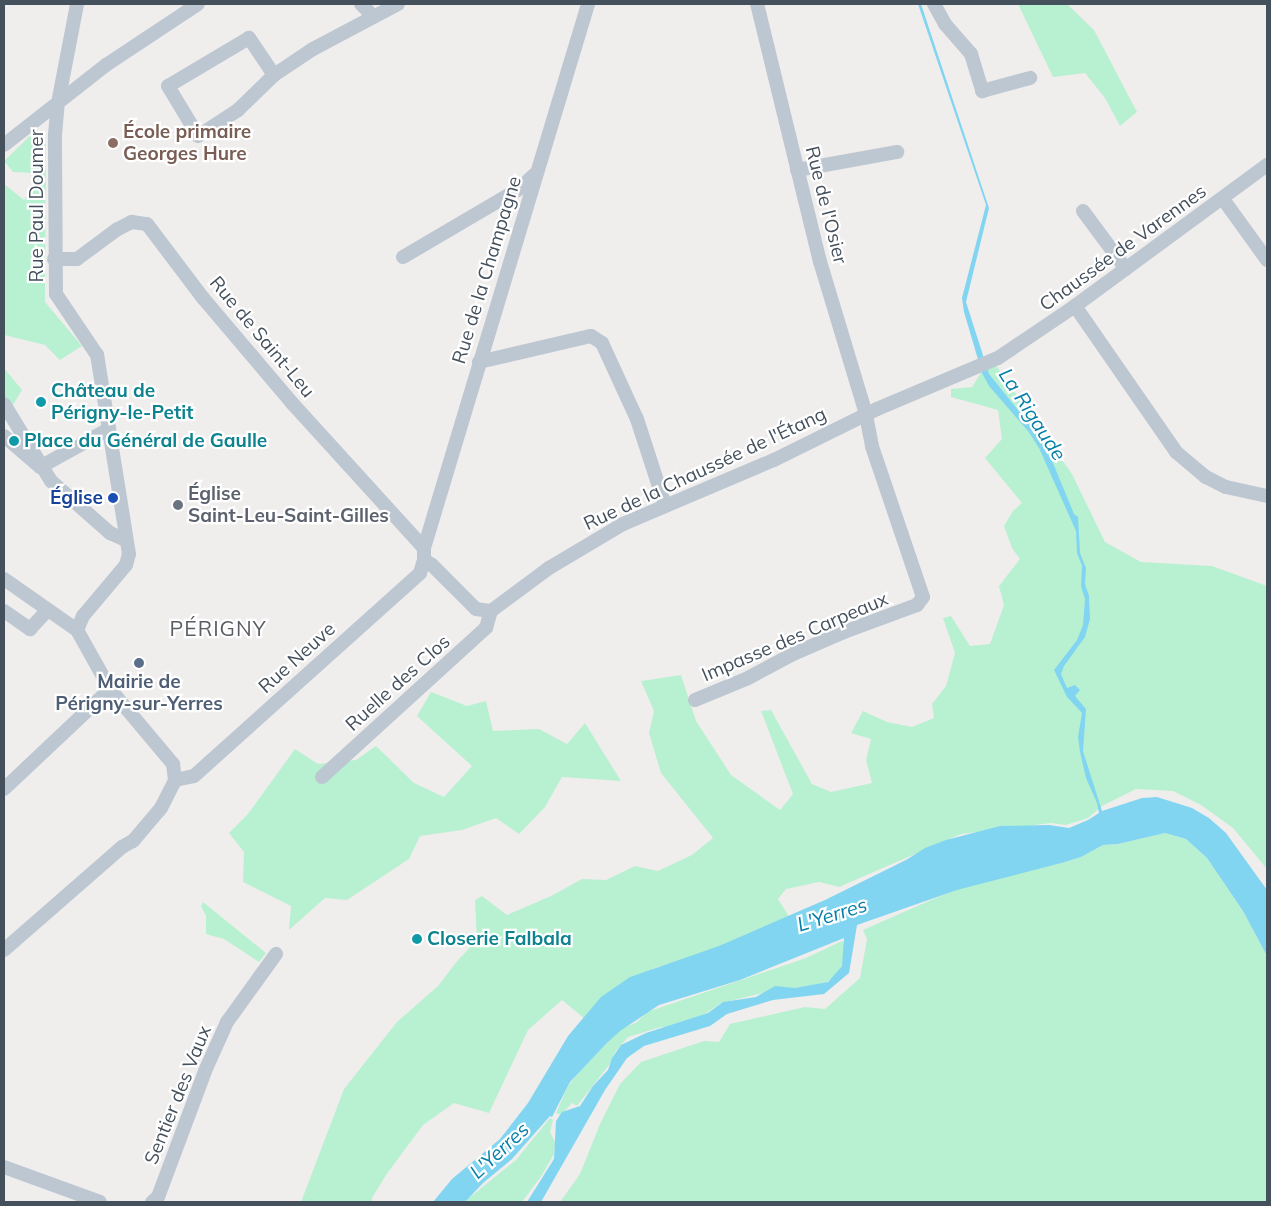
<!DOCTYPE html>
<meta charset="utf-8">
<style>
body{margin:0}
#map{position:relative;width:1271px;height:1206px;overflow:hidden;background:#f0eded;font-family:Mulish,sans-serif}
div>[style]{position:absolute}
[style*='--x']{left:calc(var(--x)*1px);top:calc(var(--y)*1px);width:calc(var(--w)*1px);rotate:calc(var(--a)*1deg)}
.green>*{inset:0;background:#b8f1d1}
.water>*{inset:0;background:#82d5f1}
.minor>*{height:14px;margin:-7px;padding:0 7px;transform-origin:7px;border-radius:7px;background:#bdc7d1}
.dots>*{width:14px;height:14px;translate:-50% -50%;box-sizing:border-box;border:2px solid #fff;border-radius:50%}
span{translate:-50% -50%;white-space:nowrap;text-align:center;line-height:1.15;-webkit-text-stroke:4.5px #fff;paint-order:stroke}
.education-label{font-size:19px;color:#785e54;font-weight:700}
.left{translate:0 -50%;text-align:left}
.street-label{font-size:19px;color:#44505c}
.culture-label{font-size:19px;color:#0d838f;font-weight:700}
.worship-label{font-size:19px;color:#5b616d;font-weight:700}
.transit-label{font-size:19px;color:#164399;font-weight:700}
.right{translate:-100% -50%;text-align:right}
.service-label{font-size:19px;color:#4e5e75;font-weight:700}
.water-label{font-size:20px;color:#047fa8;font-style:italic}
.quarter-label{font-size:21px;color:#5a5d63;letter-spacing:1px}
.frame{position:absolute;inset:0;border:5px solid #44505c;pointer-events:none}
</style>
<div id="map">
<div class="green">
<i style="clip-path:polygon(1018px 4px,1067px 4px,1094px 30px,1137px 112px,1120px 126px,1105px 98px,1085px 73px,1053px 77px)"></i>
<i style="clip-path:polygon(32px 134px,33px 144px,46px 144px,45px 302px,82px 346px,60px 360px,45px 345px,4px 335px,4px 184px,24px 200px,35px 187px,33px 173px,13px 172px,4px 161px)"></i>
<i style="clip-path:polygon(995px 364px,1072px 474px,1105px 542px,1141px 562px,1212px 566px,1267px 586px,1267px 869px,1233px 828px,1201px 805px,1173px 791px,1136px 789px,1102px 806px,1088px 818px,1066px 825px,1051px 823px,961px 834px,839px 887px,819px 882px,786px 889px,778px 899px,790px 918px,679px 968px,661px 966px,654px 968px,644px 978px,605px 995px,585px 1019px,562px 1000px,528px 1030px,489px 1113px,454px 1103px,423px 1125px,386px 1175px,372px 1198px,372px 1202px,301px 1202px,344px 1089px,397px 1022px,438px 986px,458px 960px,477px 940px,475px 900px,482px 896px,507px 915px,551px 896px,582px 879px,606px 880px,635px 866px,658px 871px,692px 855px,713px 838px,661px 773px,649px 733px,654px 711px,641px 681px,681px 675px,696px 721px,731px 775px,780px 810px,793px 794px,761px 711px,771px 710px,812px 784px,831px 792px,872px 783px,866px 760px,871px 739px,851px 733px,863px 711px,887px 722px,912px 727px,934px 718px,932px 704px,946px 686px,955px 653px,943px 618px,951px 616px,970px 646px,990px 644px,1004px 605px,999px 586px,1020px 559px,1012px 548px,1004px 526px,1013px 511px,1022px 503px,985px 458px,1002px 439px,998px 410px,951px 397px,951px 389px,972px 387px,986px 365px)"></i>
<i style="clip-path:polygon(4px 368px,22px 390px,13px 405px,4px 397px)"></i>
<i style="clip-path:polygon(431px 692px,467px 706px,486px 701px,493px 731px,539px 729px,567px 744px,585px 723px,621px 781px,562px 777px,545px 807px,519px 834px,496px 818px,462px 830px,420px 836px,409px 859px,347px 900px,325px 898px,289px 930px,291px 906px,243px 882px,244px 852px,229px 833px,248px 814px,295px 749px,318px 764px,356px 760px,376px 746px,414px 783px,444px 797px,472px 766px,417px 716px)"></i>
<i style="clip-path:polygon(1165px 833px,1186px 839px,1207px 858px,1243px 911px,1267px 956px,1267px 1202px,560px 1202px,580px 1174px,600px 1124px,620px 1084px,641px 1062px,704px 1041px,719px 1042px,730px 1024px,805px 1007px,825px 1009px,860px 978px,867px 939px,863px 930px,931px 900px,975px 882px,1065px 862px,1081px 857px,1103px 845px,1118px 844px)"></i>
<i style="clip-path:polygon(203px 902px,266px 953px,259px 962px,224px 939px,206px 934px,206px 916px,201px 906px)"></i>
<i style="clip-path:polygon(842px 941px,848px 946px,842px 965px,837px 974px,823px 985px,776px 990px,721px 1003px,705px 1014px,675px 1027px,661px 1027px,628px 1037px,615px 1052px,609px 1065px,577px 1106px,572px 1103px,561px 1115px,556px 1113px,568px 1086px,578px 1073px,621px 1029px,637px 1022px,647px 1012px,806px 958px)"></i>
<i style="clip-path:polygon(550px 1118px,553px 1120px,550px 1132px,555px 1142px,554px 1154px,542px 1175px,522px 1202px,464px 1202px,516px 1160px)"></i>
</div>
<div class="water">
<i style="clip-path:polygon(918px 4px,921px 4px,989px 208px,966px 302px,989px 374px,1035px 431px,1053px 463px,1074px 514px,1078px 517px,1080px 553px,1086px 568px,1085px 584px,1089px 596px,1090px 619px,1085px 637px,1064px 666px,1061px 674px,1067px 688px,1075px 685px,1080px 690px,1075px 696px,1086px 709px,1083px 751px,1102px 811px,1142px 798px,1157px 797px,1192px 808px,1209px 818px,1226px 833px,1267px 890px,1267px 956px,1243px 911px,1207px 858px,1186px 839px,1165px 833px,1118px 844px,1103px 845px,1081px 857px,1065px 862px,957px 890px,857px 925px,849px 973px,824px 994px,773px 1000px,727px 1014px,710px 1026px,644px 1046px,627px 1058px,605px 1090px,541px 1202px,527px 1202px,554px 1159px,556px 1121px,562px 1112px,580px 1106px,593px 1086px,608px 1070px,612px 1058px,621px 1045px,646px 1033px,708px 1013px,723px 1002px,756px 997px,775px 986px,795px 988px,828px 982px,842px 966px,844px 938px,740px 980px,659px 1005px,620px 1031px,607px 1043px,570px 1082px,552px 1117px,550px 1116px,512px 1159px,483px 1183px,467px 1200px,463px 1202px,433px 1202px,452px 1179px,500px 1139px,528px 1103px,568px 1036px,601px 997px,630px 977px,719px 946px,825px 900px,906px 860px,925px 848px,946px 840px,1000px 826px,1049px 825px,1069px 828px,1088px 820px,1099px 813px,1097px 803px,1086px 778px,1080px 752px,1078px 737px,1082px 713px,1067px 697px,1054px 670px,1077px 640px,1083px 625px,1085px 599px,1081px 586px,1082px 566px,1077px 553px,1076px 531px,1039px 448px,1028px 431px,989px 386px,982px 373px,964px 312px,962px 298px,986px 205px)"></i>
</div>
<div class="minor">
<i style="--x:361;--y:4;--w:18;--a:45"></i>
<i style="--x:934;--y:4;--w:23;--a:61"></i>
<i style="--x:945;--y:24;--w:40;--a:49"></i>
<i style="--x:971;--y:54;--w:39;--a:73"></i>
<i style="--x:982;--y:91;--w:50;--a:-15.2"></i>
<i style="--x:274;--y:75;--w:45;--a:-124"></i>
<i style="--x:249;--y:38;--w:94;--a:149.3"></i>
<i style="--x:168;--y:86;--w:58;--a:59"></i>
<i style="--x:198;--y:136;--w:48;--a:-33"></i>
<i style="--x:238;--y:110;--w:50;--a:-44.2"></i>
<i style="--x:274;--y:75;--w:47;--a:-33.7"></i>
<i style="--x:313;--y:49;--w:96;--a:-27.9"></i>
<i style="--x:4;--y:145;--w:130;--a:-38.1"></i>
<i style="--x:106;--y:65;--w:110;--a:-33.5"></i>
<i style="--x:797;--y:170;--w:102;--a:-10.2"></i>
<i style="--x:1223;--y:199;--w:75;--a:54.2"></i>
<i style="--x:1083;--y:211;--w:72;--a:53.4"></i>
<i style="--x:403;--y:257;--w:134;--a:-30.4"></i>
<i style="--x:519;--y:189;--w:21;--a:-43"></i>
<i style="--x:54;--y:259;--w:23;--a:0"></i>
<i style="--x:77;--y:259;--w:49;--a:-36.6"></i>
<i style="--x:116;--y:230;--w:18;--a:-27"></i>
<i style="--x:132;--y:222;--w:15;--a:8"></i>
<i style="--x:147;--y:224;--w:93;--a:52.9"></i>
<i style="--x:203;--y:298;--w:138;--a:49.7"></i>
<i style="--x:292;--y:403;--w:196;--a:47.7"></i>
<i style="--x:1075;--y:306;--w:178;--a:55.3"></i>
<i style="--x:1176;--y:452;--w:39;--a:40"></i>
<i style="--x:1206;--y:477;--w:22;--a:27"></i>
<i style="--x:1226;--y:487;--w:42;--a:12.4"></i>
<i style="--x:479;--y:362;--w:115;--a:-13.1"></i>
<i style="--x:591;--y:336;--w:13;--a:32"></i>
<i style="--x:602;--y:343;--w:84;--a:65.3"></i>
<i style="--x:637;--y:419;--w:90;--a:72"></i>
<i style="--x:4;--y:404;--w:90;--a:58.6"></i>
<i style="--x:51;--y:481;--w:79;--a:41.4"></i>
<i style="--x:110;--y:533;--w:17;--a:24"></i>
<i style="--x:4;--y:436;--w:48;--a:40.7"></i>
<i style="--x:40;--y:467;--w:79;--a:-28.8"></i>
<i style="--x:424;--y:560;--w:9;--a:32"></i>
<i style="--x:432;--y:565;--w:62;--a:45"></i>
<i style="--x:476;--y:609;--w:15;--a:8"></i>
<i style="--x:491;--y:611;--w:72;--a:-36.6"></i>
<i style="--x:549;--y:568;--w:86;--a:-30.7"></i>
<i style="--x:623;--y:524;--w:164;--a:-23"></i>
<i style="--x:774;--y:460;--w:115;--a:-26.3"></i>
<i style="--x:877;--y:409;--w:131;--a:-22.9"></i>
<i style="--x:998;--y:358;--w:93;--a:-34"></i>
<i style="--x:1075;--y:306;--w:238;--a:-36.3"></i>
<i style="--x:4;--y:579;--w:89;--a:34.9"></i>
<i style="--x:4;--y:611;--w:32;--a:35"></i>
<i style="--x:30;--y:629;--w:26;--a:-47"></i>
<i style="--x:695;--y:700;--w:57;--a:-22.5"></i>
<i style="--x:748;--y:678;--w:51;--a:-28.1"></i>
<i style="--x:793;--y:654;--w:56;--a:-23.3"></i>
<i style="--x:844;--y:632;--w:78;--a:-20.3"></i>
<i style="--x:917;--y:605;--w:10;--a:-53"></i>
<i style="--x:923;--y:597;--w:159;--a:-108.7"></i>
<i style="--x:872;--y:446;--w:33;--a:-101"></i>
<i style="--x:866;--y:414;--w:159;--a:-106.8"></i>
<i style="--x:820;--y:262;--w:266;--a:-103.7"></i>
<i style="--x:322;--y:777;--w:222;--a:-42.3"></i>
<i style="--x:486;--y:628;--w:18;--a:-74"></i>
<i style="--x:175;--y:780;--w:19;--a:-12"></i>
<i style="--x:194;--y:776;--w:304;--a:-41.9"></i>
<i style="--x:420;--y:573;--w:14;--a:-73"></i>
<i style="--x:424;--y:560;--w:12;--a:-90"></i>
<i style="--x:424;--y:548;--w:568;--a:-73.22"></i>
<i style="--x:4;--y:789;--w:146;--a:-43.3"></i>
<i style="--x:4;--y:950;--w:157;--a:-41.1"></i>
<i style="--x:122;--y:847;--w:13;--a:-29"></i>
<i style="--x:133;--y:841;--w:43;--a:-49.7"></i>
<i style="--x:161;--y:808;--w:31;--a:-63"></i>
<i style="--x:175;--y:780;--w:16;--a:-97"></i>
<i style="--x:173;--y:764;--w:98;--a:-130"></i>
<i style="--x:110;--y:689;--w:68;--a:-119.2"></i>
<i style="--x:77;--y:630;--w:15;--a:-67"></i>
<i style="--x:83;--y:616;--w:67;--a:-49.9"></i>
<i style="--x:126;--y:565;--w:11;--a:-75"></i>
<i style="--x:129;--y:554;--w:202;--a:-99.1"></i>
<i style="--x:97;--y:355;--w:73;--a:-123.9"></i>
<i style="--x:56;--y:294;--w:159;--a:-90.4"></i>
<i style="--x:55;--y:135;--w:32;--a:-85"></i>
<i style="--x:58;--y:103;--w:101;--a:-79.1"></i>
<i style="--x:4;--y:1167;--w:102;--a:20"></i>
<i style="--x:152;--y:1202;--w:8;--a:-40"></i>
<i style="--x:158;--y:1197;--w:134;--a:-69.5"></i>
<i style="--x:205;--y:1071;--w:54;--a:-65.8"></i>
<i style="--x:227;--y:1022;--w:84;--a:-54.2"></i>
</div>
<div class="dots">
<i style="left:113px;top:143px;background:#8d6e63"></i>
<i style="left:41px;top:402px;background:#0f9aa8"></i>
<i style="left:14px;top:441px;background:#0f9aa8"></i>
<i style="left:113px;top:498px;background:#1a4fb4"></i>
<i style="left:178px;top:505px;background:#6b7280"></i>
<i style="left:139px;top:663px;background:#5c6f8a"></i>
<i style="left:417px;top:939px;background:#0f9aa8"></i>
</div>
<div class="education-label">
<span class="left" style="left:123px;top:143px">École primaire<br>Georges Hure</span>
</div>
<div class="street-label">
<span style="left:826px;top:205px;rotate:76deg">Rue de l'Osier</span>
<span style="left:37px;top:206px;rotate:-90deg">Rue Paul Doumer</span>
<span style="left:1123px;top:248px;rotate:-36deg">Chaussée de Varennes</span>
<span style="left:487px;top:270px;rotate:-73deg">Rue de la Champagne</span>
<span style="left:262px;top:337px;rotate:50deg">Rue de Saint-Leu</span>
<span style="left:705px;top:469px;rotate:-25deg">Rue de la Chaussée de l'Étang</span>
<span style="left:795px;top:637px;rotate:-23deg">Impasse des Carpeaux</span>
<span style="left:297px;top:658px;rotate:-42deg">Rue Neuve</span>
<span style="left:398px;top:683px;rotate:-42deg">Ruelle des Clos</span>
<span style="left:178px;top:1095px;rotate:-68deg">Sentier des Vaux</span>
</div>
<div class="culture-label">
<span class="left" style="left:51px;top:402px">Château de<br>Périgny-le-Petit</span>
<span class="left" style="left:24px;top:441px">Place du Général de Gaulle</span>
<span class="left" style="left:427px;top:939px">Closerie Falbala</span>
</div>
<div class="worship-label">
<span class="left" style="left:188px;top:505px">Église<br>Saint-Leu-Saint-Gilles</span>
</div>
<div class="transit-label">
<span class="right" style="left:103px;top:498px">Église</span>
</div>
<div class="service-label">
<span style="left:139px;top:693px">Mairie de<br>Périgny-sur-Yerres</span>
</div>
<div class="water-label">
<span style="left:1033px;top:414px;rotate:57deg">La Rigaude</span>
<span style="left:832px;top:914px;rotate:-17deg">L'Yerres</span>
<span style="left:499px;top:1150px;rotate:-43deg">L'Yerres</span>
</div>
<div class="quarter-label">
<span style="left:218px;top:628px">PÉRIGNY</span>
</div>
<div class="frame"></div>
</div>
